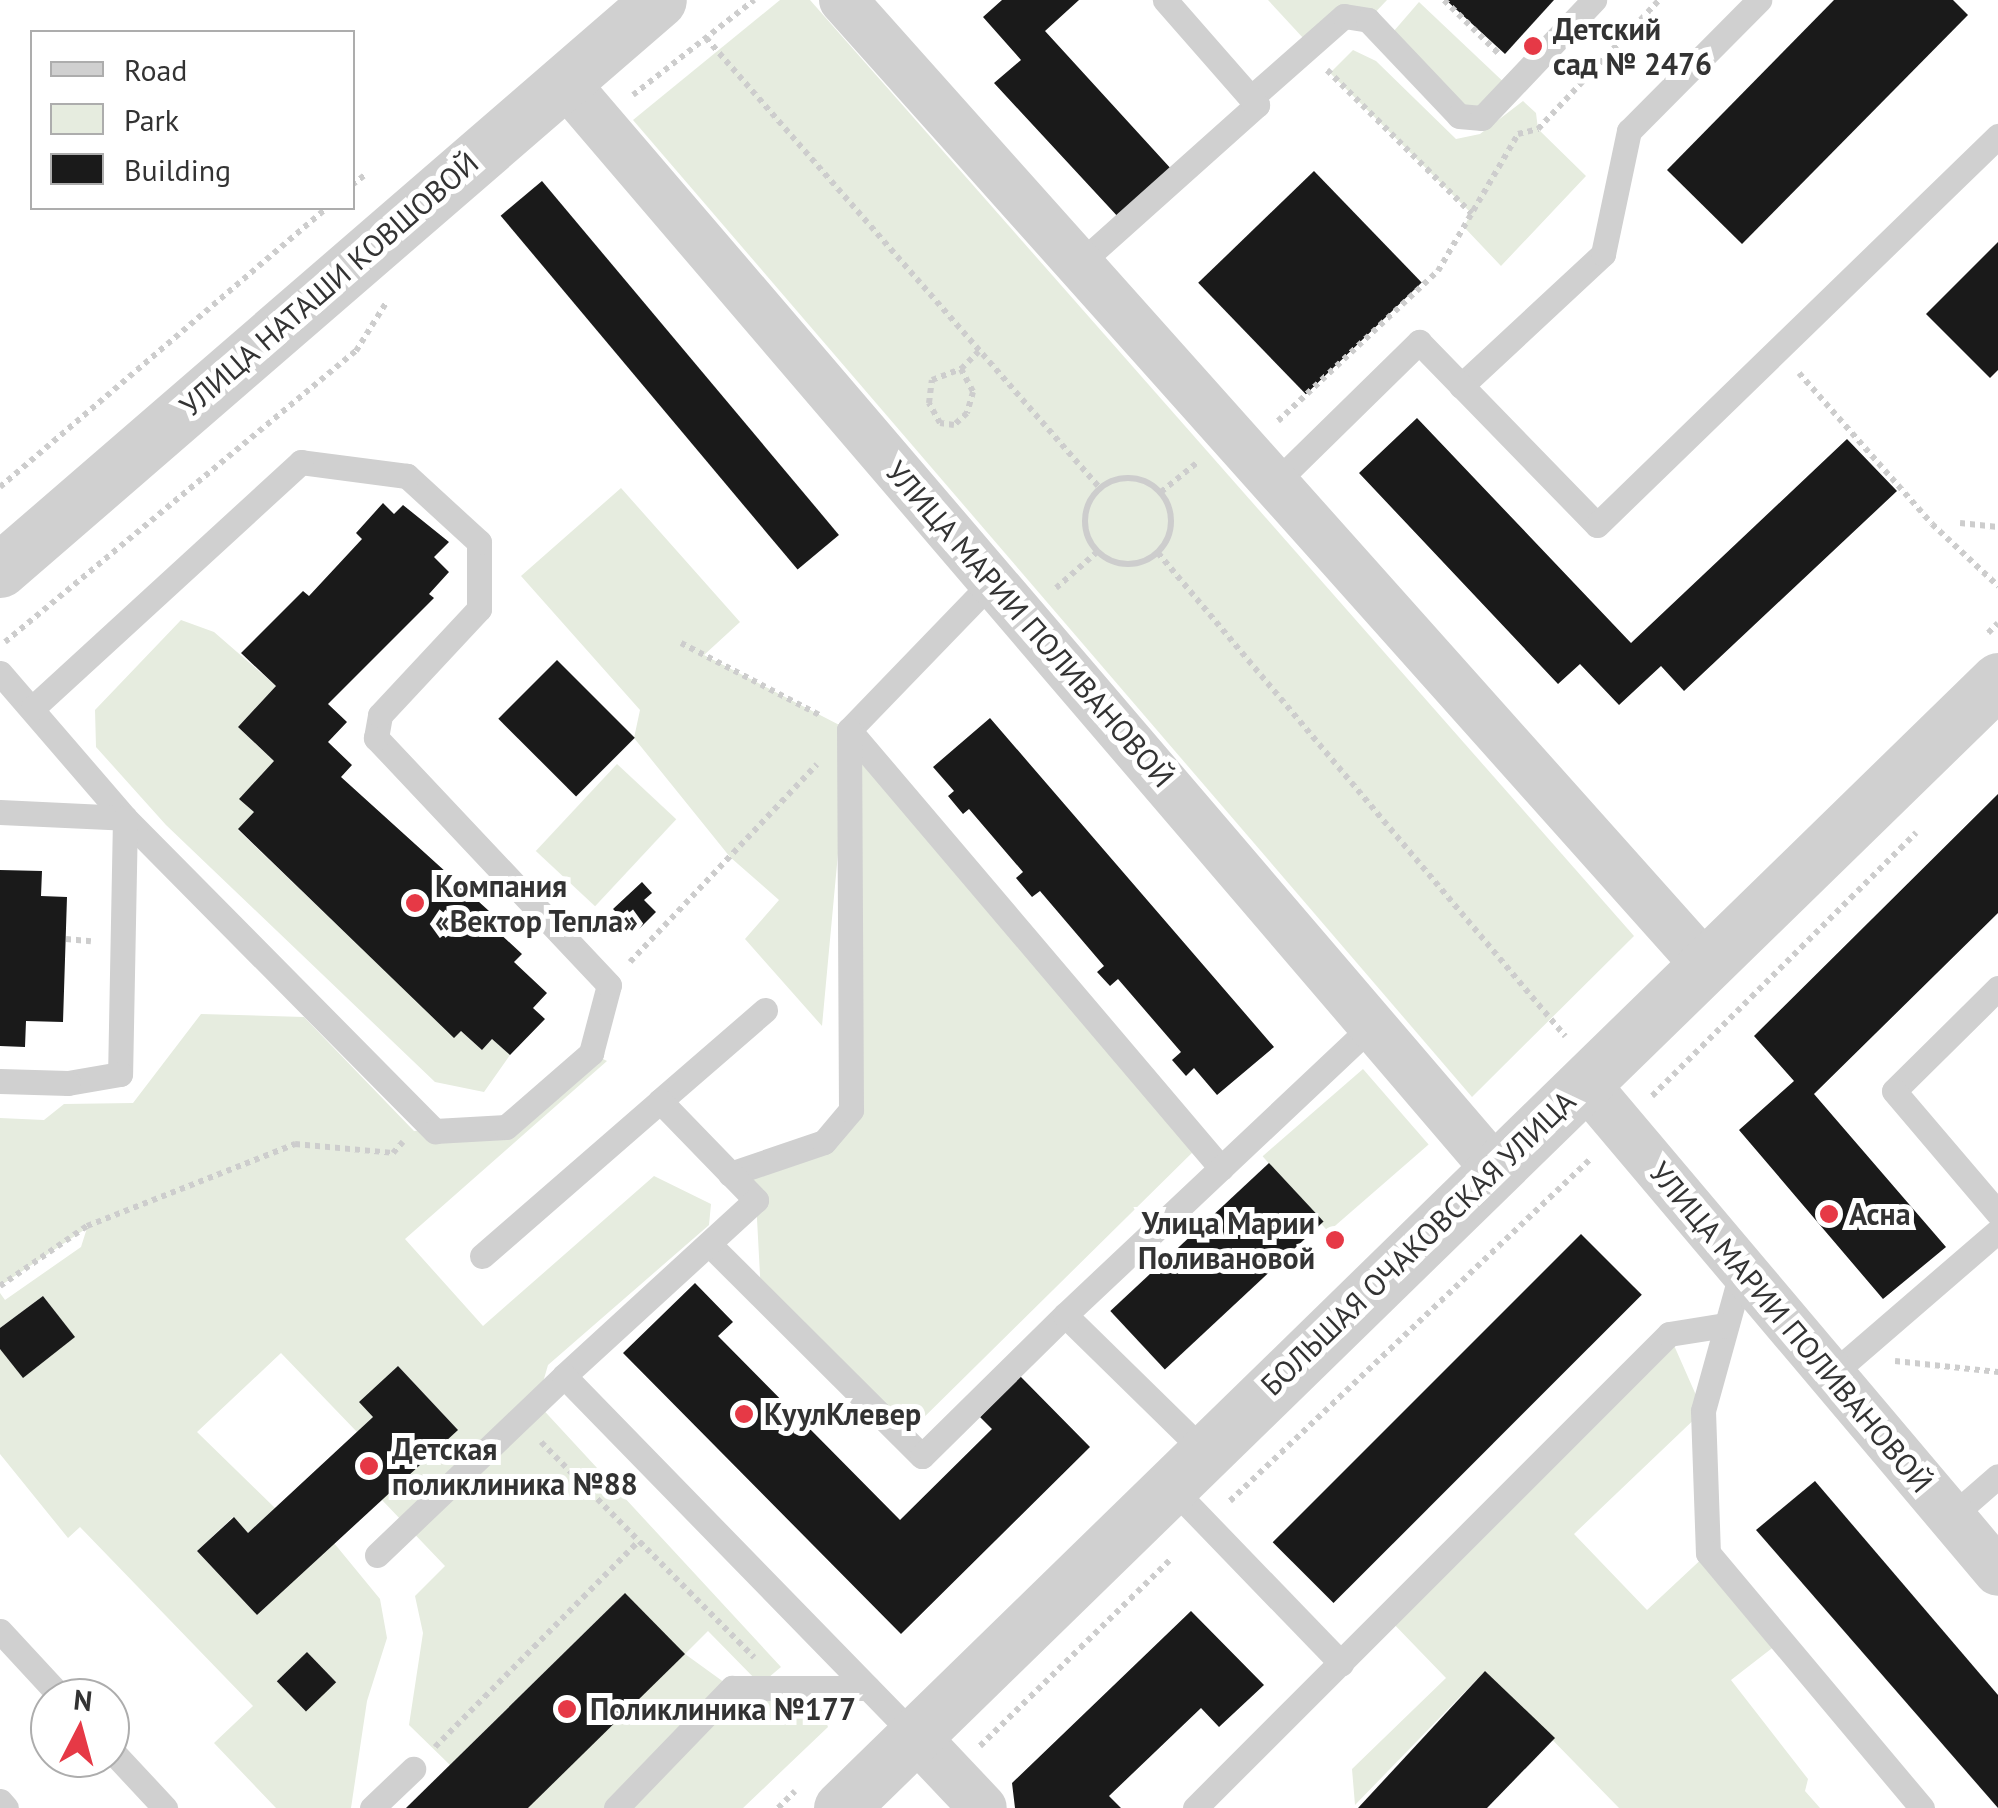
<!DOCTYPE html>
<meta charset="utf-8">
<style>
body{margin:0}
#map{position:relative;width:1998px;height:1808px;overflow:hidden;background:#fff;font-family:"PT Sans",sans-serif}
div>[style]{position:absolute}
[style*='--x']{left:calc(var(--x)*1px);top:calc(var(--y)*1px);width:calc(var(--w)*1px);rotate:calc(var(--a)*1deg)}
.green>*{inset:0;background:#e6ecdf;transform-origin:0 0}
.building>*{inset:0;background:#1a1a1a;transform-origin:0 0}
.path>*{height:6px;margin-top:-3px;transform-origin:0;background:repeating-linear-gradient(90deg,#cdcdcd 0 5px,transparent 0 10px)}
.path>.ring{margin:-3px;padding:0;box-sizing:content-box;background:none;border:6px solid #cdcdcd;border-radius:50%}
.service>*{height:25px;margin:-12.5px;padding:0 12.5px;transform-origin:12.5px;border-radius:12.5px;background:#d0d0d0}
.minor>*{height:48px;margin:-24px;padding:0 24px;transform-origin:24px;border-radius:24px;background:#d0d0d0}
.tertiary>*{height:55px;margin:-27.5px;padding:0 27.5px;transform-origin:27.5px;border-radius:27.5px;background:#d0d0d0}
.dots>*{width:28px;height:28px;translate:-50% -50%;box-sizing:border-box;border:5px solid #fff;border-radius:50%}
span{translate:-50% -50%;white-space:nowrap;text-align:center;line-height:1.15;-webkit-text-stroke:10px #fff;paint-order:stroke}
.poi-label{font-size:30px;color:#333;font-weight:700}
.left{translate:0 -50%;text-align:left}
.right{translate:-100% -50%;text-align:right}
.street-label{font-size:30px;color:#333}
.legend{position:absolute;left:30px;top:30px;width:325px;height:180px;box-sizing:border-box;background:#fff;border:2px solid #adadad;margin:0;padding:12px 18px;list-style:none;font-size:30px;color:#333}
.legend li{display:flex;align-items:center;gap:20px;height:50px}
.legend b{width:50px;border:2px solid #adadad}
.north{position:absolute;left:30px;top:1678px;width:100px;height:100px;box-sizing:border-box;background:#fff;border:2px solid #adadad;border-radius:50%;rotate:6deg;font-size:28px;font-weight:700;line-height:40px;text-align:center;color:#333}
.north::after{content:'';display:block;margin:auto;width:35px;height:45px;background:#e63946;clip-path:polygon(50% 0,100% 100%,50% 72%,0 100%)}
</style>
<div id="map">
<div class="green">
<i style="clip-path:polygon(780px 0,810px 0,1634px 936px,1472px 1097px,633px 120px)"></i>
<i style="clip-path:polygon(1268px 0,1387px 0,1368px 20px,1304px 39px)"></i>
<i style="clip-path:polygon(1419px 2px,1511px 89px,1459px 116px,1387px 39px)"></i>
<i style="clip-path:polygon(1353px 50px,1376px 61px,1456px 139px,1480px 134px,1523px 101px,1536px 113px,1538px 129px,1586px 176px,1501px 266px,1464px 227px,1471px 213px,1330px 73px)"></i>
<i style="clip-path:polygon(621px 488px,740px 622px,704px 655px,849px 730px,1201px 1144px,904px 1437px,761px 1294px,756px 1200px,730px 1174px,824px 1142px,851px 1110px,848px 746px,822px 1026px,745px 939px,779px 900px,730px 857px,634px 738px,640px 710px,521px 576px)"></i>
<i style="clip-path:polygon(181px 620px,214px 632px,276px 686px,238px 727px,274px 761px,240px 799px,254px 812px,238px 830px,454px 1037px,461px 1031px,482px 1050px,492px 1039px,510px 1055px,484px 1092px,435px 1082px,166px 825px,96px 747px,95px 710px)"></i>
<i style="left:617px;top:764px;width:81px;height:119px;rotate:43deg"></i>
<i style="clip-path:polygon(evenodd,201px 1014px,304px 1017px,414px 1131px,506px 1127px,591px 1053px,607px 1061px,405px 1239px,483px 1326px,654px 1176px,711px 1204px,709px 1225px,548px 1365px,537px 1403px,781px 1667px,762px 1683px,814px 1689px,828px 1727px,743px 1808px,528px 1808px,625px 1593px,450px 1765px,409px 1725px,423px 1633px,415px 1596px,445px 1566px,382px 1500px,457px 1429px,398px 1366px,360px 1402px,373px 1417px,357px 1432px,281px 1353px,197px 1432px,275px 1508px,248px 1533px,233px 1517px,197px 1551px,257px 1615px,334px 1543px,380px 1599px,387px 1638px,367px 1701px,351px 1808px,276px 1808px,214px 1743px,253px 1706px,80px 1527px,68px 1538px,0 1454px,0 1349px,74px 1337px,43px 1296px,0 1328px,0 1293px,5px 1300px,81px 1247px,87px 1228px,0 1286px,0 1118px,44px 1120px,64px 1104px,133px 1103px,201px 1014px,708px 1631px,760px 1684px,732px 1688px,685px 1654px,708px 1631px,201px 1014px,307px 1652px,336px 1682px,305px 1711px,277px 1681px,307px 1652px)"></i>
<i style="left:1363px;top:1069px;width:100px;height:133px;rotate:49deg"></i>
<i style="clip-path:polygon(1669px 1334px,1703px 1411px,1574px 1534px,1647px 1610px,1708px 1553px,1785px 1638px,1731px 1680px,1808px 1779px,1805px 1791px,1820px 1808px,1619px 1808px,1485px 1671px,1355px 1805px,1352px 1769px,1446px 1678px,1388px 1618px)"></i>
</div>
<div class="building">
<i style="clip-path:polygon(1002px 0,1079px 0,1045px 31px,1173px 171px,1120px 219px,994px 83px,1021px 60px,983px 17px)"></i>
<i style="clip-path:polygon(1446px 0,1554px 0,1505px 54px)"></i>
<i style="clip-path:polygon(1834px 0,1953px 0,1968px 15px,1742px 244px,1667px 170px)"></i>
<i style="left:1314px;top:171px;width:155px;height:161px;rotate:46deg"></i>
<i style="left:542px;top:181px;width:462px;height:54px;rotate:50deg"></i>
<i style="clip-path:polygon(1998px 242px,1998px 370px,1990px 378px,1926px 314px)"></i>
<i style="clip-path:polygon(1417px 418px,1631px 643px,1847px 439px,1897px 491px,1684px 691px,1661px 666px,1619px 705px,1580px 664px,1558px 684px,1359px 473px)"></i>
<i style="clip-path:polygon(383px 503px,394px 514px,403px 505px,449px 542px,434px 557px,449px 572px,429px 594px,434px 598px,328px 704px,347px 722px,328px 742px,352px 765px,341px 777px,489px 911px,483px 918px,522px 954px,514px 962px,547px 993px,533px 1008px,545px 1019px,510px 1055px,492px 1039px,482px 1050px,461px 1031px,454px 1038px,238px 829px,254px 812px,239px 799px,274px 761px,238px 727px,276px 686px,241px 653px,303px 591px,309px 596px,362px 539px,356px 533px)"></i>
<i style="left:557px;top:660px;width:110px;height:83px;rotate:45deg"></i>
<i style="clip-path:polygon(990px 718px,1274px 1047px,1217px 1095px,1194px 1068px,1186px 1076px,1172px 1060px,1181px 1052px,1118px 979px,1110px 986px,1097px 972px,1104px 966px,1040px 891px,1032px 897px,1016px 878px,1023px 872px,969px 809px,963px 814px,948px 796px,954px 791px,933px 767px)"></i>
<i style="clip-path:polygon(1998px 794px,1998px 913px,1814px 1094px,1946px 1247px,1883px 1299px,1739px 1130px,1794px 1081px,1754px 1036px)"></i>
<i style="clip-path:polygon(0 870px,42px 871px,41px 896px,67px 897px,63px 1022px,26px 1021px,25px 1047px,0 1046px)"></i>
<i style="clip-path:polygon(642px 882px,652px 893px,644px 900px,656px 912px,636px 932px,613px 909px)"></i>
<i style="left:1269px;top:1163px;width:80px;height:217px;rotate:47deg"></i>
<i style="left:1581px;top:1234px;width:86px;height:436px;rotate:45deg"></i>
<i style="clip-path:polygon(695px 1283px,733px 1322px,718px 1336px,900px 1520px,992px 1429px,980px 1417px,1020px 1376px,1090px 1447px,901px 1634px,623px 1353px)"></i>
<i style="clip-path:polygon(43px 1296px,75px 1337px,23px 1378px,0 1349px,0 1328px)"></i>
<i style="clip-path:polygon(398px 1366px,458px 1430px,257px 1615px,197px 1551px,234px 1517px,248px 1533px,373px 1417px,359px 1402px)"></i>
<i style="clip-path:polygon(1815px 1481px,1998px 1695px,1998px 1808px,1756px 1530px)"></i>
<i style="clip-path:polygon(625px 1593px,685px 1654px,528px 1808px,406px 1808px)"></i>
<i style="clip-path:polygon(1191px 1611px,1264px 1685px,1219px 1727px,1201px 1708px,1109px 1796px,1121px 1808px,1015px 1808px,1012px 1783px)"></i>
<i style="left:307px;top:1652px;width:42px;height:42px;rotate:46deg"></i>
<i style="clip-path:polygon(1485px 1671px,1555px 1738px,1487px 1808px,1358px 1808px)"></i>
</div>
<div class="path">
<i style="--x:1444;--y:0;--w:78;--a:44.5"></i>
<i style="--x:706;--y:38;--w:597;--a:48.81"></i>
<i style="--x:1327;--y:70;--w:204;--a:44.8"></i>
<i style="--x:633;--y:95;--w:154;--a:-38.1"></i>
<i style="--x:352;--y:185;--w:16;--a:-38"></i>
<i style="--x:961;--y:369;--w:26;--a:62"></i>
<i style="--x:973;--y:392;--w:22;--a:106"></i>
<i style="--x:967;--y:413;--w:18;--a:137"></i>
<i style="--x:954;--y:425;--w:14;--a:-172"></i>
<i style="--x:940;--y:423;--w:23;--a:-119"></i>
<i style="--x:929;--y:403;--w:23;--a:-83"></i>
<i style="--x:932;--y:380;--w:31;--a:-21"></i>
<i style="--x:961;--y:369;--w:25;--a:-45"></i>
<i style="--x:1799;--y:373;--w:201;--a:48.6"></i>
<i style="--x:1932;--y:524;--w:91;--a:43.2"></i>
<i style="--x:1278;--y:421;--w:219;--a:-43.2"></i>
<i style="--x:1438;--y:271;--w:159;--a:-59.7"></i>
<i style="--x:1518;--y:134;--w:21;--a:-14"></i>
<i style="--x:1538;--y:129;--w:177;--a:-46.8"></i>
<i class="ring" style="left:1085px;top:478px;width:80px;height:80px"></i>
<i style="--x:0;--y:487;--w:430;--a:-40.5"></i>
<i style="--x:1161;--y:492;--w:49;--a:-39.2"></i>
<i style="--x:1960;--y:523;--w:38;--a:6"></i>
<i style="--x:1158;--y:553;--w:632;--a:49.88"></i>
<i style="--x:1056;--y:588;--w:55;--a:-41.3"></i>
<i style="--x:1988;--y:633;--w:14;--a:-45"></i>
<i style="--x:5;--y:642;--w:456;--a:-39.7"></i>
<i style="--x:356;--y:351;--w:57;--a:-58"></i>
<i style="--x:681;--y:643;--w:158;--a:27.5"></i>
<i style="--x:66;--y:939;--w:25;--a:5"></i>
<i style="--x:630;--y:962;--w:272;--a:-46.6"></i>
<i style="--x:1652;--y:1096;--w:373;--a:-44.9"></i>
<i style="--x:0;--y:1286;--w:106;--a:-34.6"></i>
<i style="--x:87;--y:1226;--w:224;--a:-21.5"></i>
<i style="--x:295;--y:1144;--w:98;--a:5.2"></i>
<i style="--x:393;--y:1153;--w:15;--a:-48"></i>
<i style="--x:1895;--y:1361;--w:104;--a:6.1"></i>
<i style="--x:541;--y:1442;--w:303;--a:45.3"></i>
<i style="--x:1230;--y:1501;--w:497;--a:-43.5"></i>
<i style="--x:980;--y:1746;--w:267;--a:-44.4"></i>
<i style="--x:435;--y:1747;--w:290;--a:-45.3"></i>
<i style="--x:778;--y:1808;--w:24;--a:-45"></i>
</div>
<div class="service">
<i style="--x:1251;--y:98;--w:124;--a:-41.4"></i>
<i style="--x:1344;--y:16;--w:24;--a:9"></i>
<i style="--x:1368;--y:20;--w:132;--a:46.5"></i>
<i style="--x:1459;--y:116;--w:23;--a:5"></i>
<i style="--x:1482;--y:118;--w:163;--a:-46.5"></i>
<i style="--x:1079;--y:264;--w:239;--a:-41.8"></i>
<i style="--x:1257;--y:105;--w:140;--a:-131.2"></i>
<i style="--x:1461;--y:386;--w:194;--a:-42.9"></i>
<i style="--x:1603;--y:254;--w:126;--a:-78.1"></i>
<i style="--x:1629;--y:131;--w:185;--a:-45.2"></i>
<i style="--x:1275;--y:483;--w:202;--a:-44.4"></i>
<i style="--x:1419;--y:342;--w:255;--a:45.8"></i>
<i style="--x:1597;--y:525;--w:559;--a:-44.13"></i>
<i style="--x:993;--y:581;--w:207;--a:134"></i>
<i style="--x:849;--y:730;--w:575;--a:49.66"></i>
<i style="--x:0;--y:673;--w:191;--a:49.2"></i>
<i style="--x:125;--y:818;--w:441;--a:45.3"></i>
<i style="--x:435;--y:1131;--w:71;--a:-3.2"></i>
<i style="--x:506;--y:1127;--w:113;--a:-41"></i>
<i style="--x:591;--y:1053;--w:70;--a:-75.2"></i>
<i style="--x:609;--y:985;--w:340;--a:-133.3"></i>
<i style="--x:376;--y:738;--w:23;--a:-80"></i>
<i style="--x:380;--y:715;--w:145;--a:-47"></i>
<i style="--x:479;--y:609;--w:67;--a:-90"></i>
<i style="--x:479;--y:542;--w:98;--a:-137.5"></i>
<i style="--x:407;--y:476;--w:107;--a:-172.5"></i>
<i style="--x:301;--y:462;--w:364;--a:137.5"></i>
<i style="--x:0;--y:812;--w:125;--a:2.7"></i>
<i style="--x:125;--y:818;--w:256;--a:91.1"></i>
<i style="--x:120;--y:1074;--w:53;--a:170.2"></i>
<i style="--x:68;--y:1083;--w:68;--a:-178.3"></i>
<i style="--x:1998;--y:988;--w:146;--a:135.3"></i>
<i style="--x:1894;--y:1091;--w:160;--a:49.6"></i>
<i style="--x:660;--y:1101;--w:139;--a:-40.9"></i>
<i style="--x:730;--y:1174;--w:99;--a:-18.8"></i>
<i style="--x:824;--y:1142;--w:42;--a:-49.8"></i>
<i style="--x:851;--y:1110;--w:380;--a:-90.3"></i>
<i style="--x:710;--y:1245;--w:299;--a:44.9"></i>
<i style="--x:922;--y:1456;--w:201;--a:-44.6"></i>
<i style="--x:1065;--y:1315;--w:194;--a:44.4"></i>
<i style="--x:482;--y:1256;--w:236;--a:-41"></i>
<i style="--x:660;--y:1101;--w:138;--a:45.9"></i>
<i style="--x:756;--y:1200;--w:260;--a:137.5"></i>
<i style="--x:1742;--y:1270;--w:146;--a:105.5"></i>
<i style="--x:1703;--y:1411;--w:142;--a:88"></i>
<i style="--x:1708;--y:1553;--w:333;--a:50"></i>
<i style="--x:1065;--y:1315;--w:423;--a:-43.3"></i>
<i style="--x:1831;--y:1375;--w:221;--a:-40.8"></i>
<i style="--x:1169;--y:1485;--w:248;--a:46"></i>
<i style="--x:1951;--y:1517;--w:62;--a:-41.1"></i>
<i style="--x:377;--y:1555;--w:259;--a:-43.7"></i>
<i style="--x:564;--y:1376;--w:501;--a:45.73"></i>
<i style="--x:0;--y:1631;--w:91;--a:47.2"></i>
<i style="--x:110;--y:1749;--w:81;--a:47"></i>
<i style="--x:0;--y:1801;--w:9;--a:49"></i>
<i style="--x:372;--y:1808;--w:57;--a:-43.6"></i>
<i style="--x:616;--y:1808;--w:167;--a:-46"></i>
<i style="--x:732;--y:1688;--w:136;--a:0"></i>
<i style="--x:1195;--y:1808;--w:670;--a:-45"></i>
<i style="--x:1669;--y:1334;--w:58;--a:-9"></i>
</div>
<div class="minor">
<i style="--x:843;--y:0;--w:1294;--a:48.23"></i>
<i style="--x:563;--y:80;--w:1433;--a:49.44"></i>
<i style="--x:1584;--y:1082;--w:641;--a:49.81"></i>
<i style="--x:914;--y:1735;--w:100;--a:46.6"></i>
</div>
<div class="tertiary">
<i style="--x:0;--y:570;--w:871;--a:-40.86"></i>
<i style="--x:841;--y:1808;--w:1616;--a:-44.27"></i>
</div>
<div class="dots">
<i style="left:1533px;top:46px;background:#e63946"></i>
<i style="left:415px;top:903px;background:#e63946"></i>
<i style="left:1829px;top:1214px;background:#e63946"></i>
<i style="left:1335px;top:1240px;background:#e63946"></i>
<i style="left:744px;top:1414px;background:#e63946"></i>
<i style="left:369px;top:1466px;background:#e63946"></i>
<i style="left:567px;top:1709px;background:#e63946"></i>
</div>
<div class="poi-label">
<span class="left" style="left:1553px;top:46px">Детский<br>сад № 2476</span>
<span class="left" style="left:435px;top:903px">Компания<br>«Вектор Тепла»</span>
<span class="left" style="left:1849px;top:1214px">Асна</span>
<span class="right" style="left:1315px;top:1240px">Улица Марии<br>Поливановой</span>
<span class="left" style="left:764px;top:1414px">КуулКлевер</span>
<span class="left" style="left:392px;top:1466px">Детская<br>поликлиника №88</span>
<span class="left" style="left:590px;top:1709px">Поликлиника №177</span>
</div>
<div class="street-label">
<span style="left:329px;top:284px;rotate:-41deg">УЛИЦА НАТАШИ КОВШОВОЙ</span>
<span style="left:1030px;top:624px;rotate:49deg">УЛИЦА МАРИИ ПОЛИВАНОВОЙ</span>
<span style="left:1418px;top:1243px;rotate:-44deg">БОЛЬШАЯ ОЧАКОВСКАЯ УЛИЦА</span>
<span style="left:1791px;top:1327px;rotate:50deg">УЛИЦА МАРИИ ПОЛИВАНОВОЙ</span>
</div>
<ul class="legend">
<li><b style="height:12px;background:#d0d0d0"></b>Road</li>
<li><b style="height:28px;background:#e6ecdf"></b>Park</li>
<li><b style="height:28px;background:#1a1a1a"></b>Building</li>
</ul>
<div class="north">N</div>
</div>
